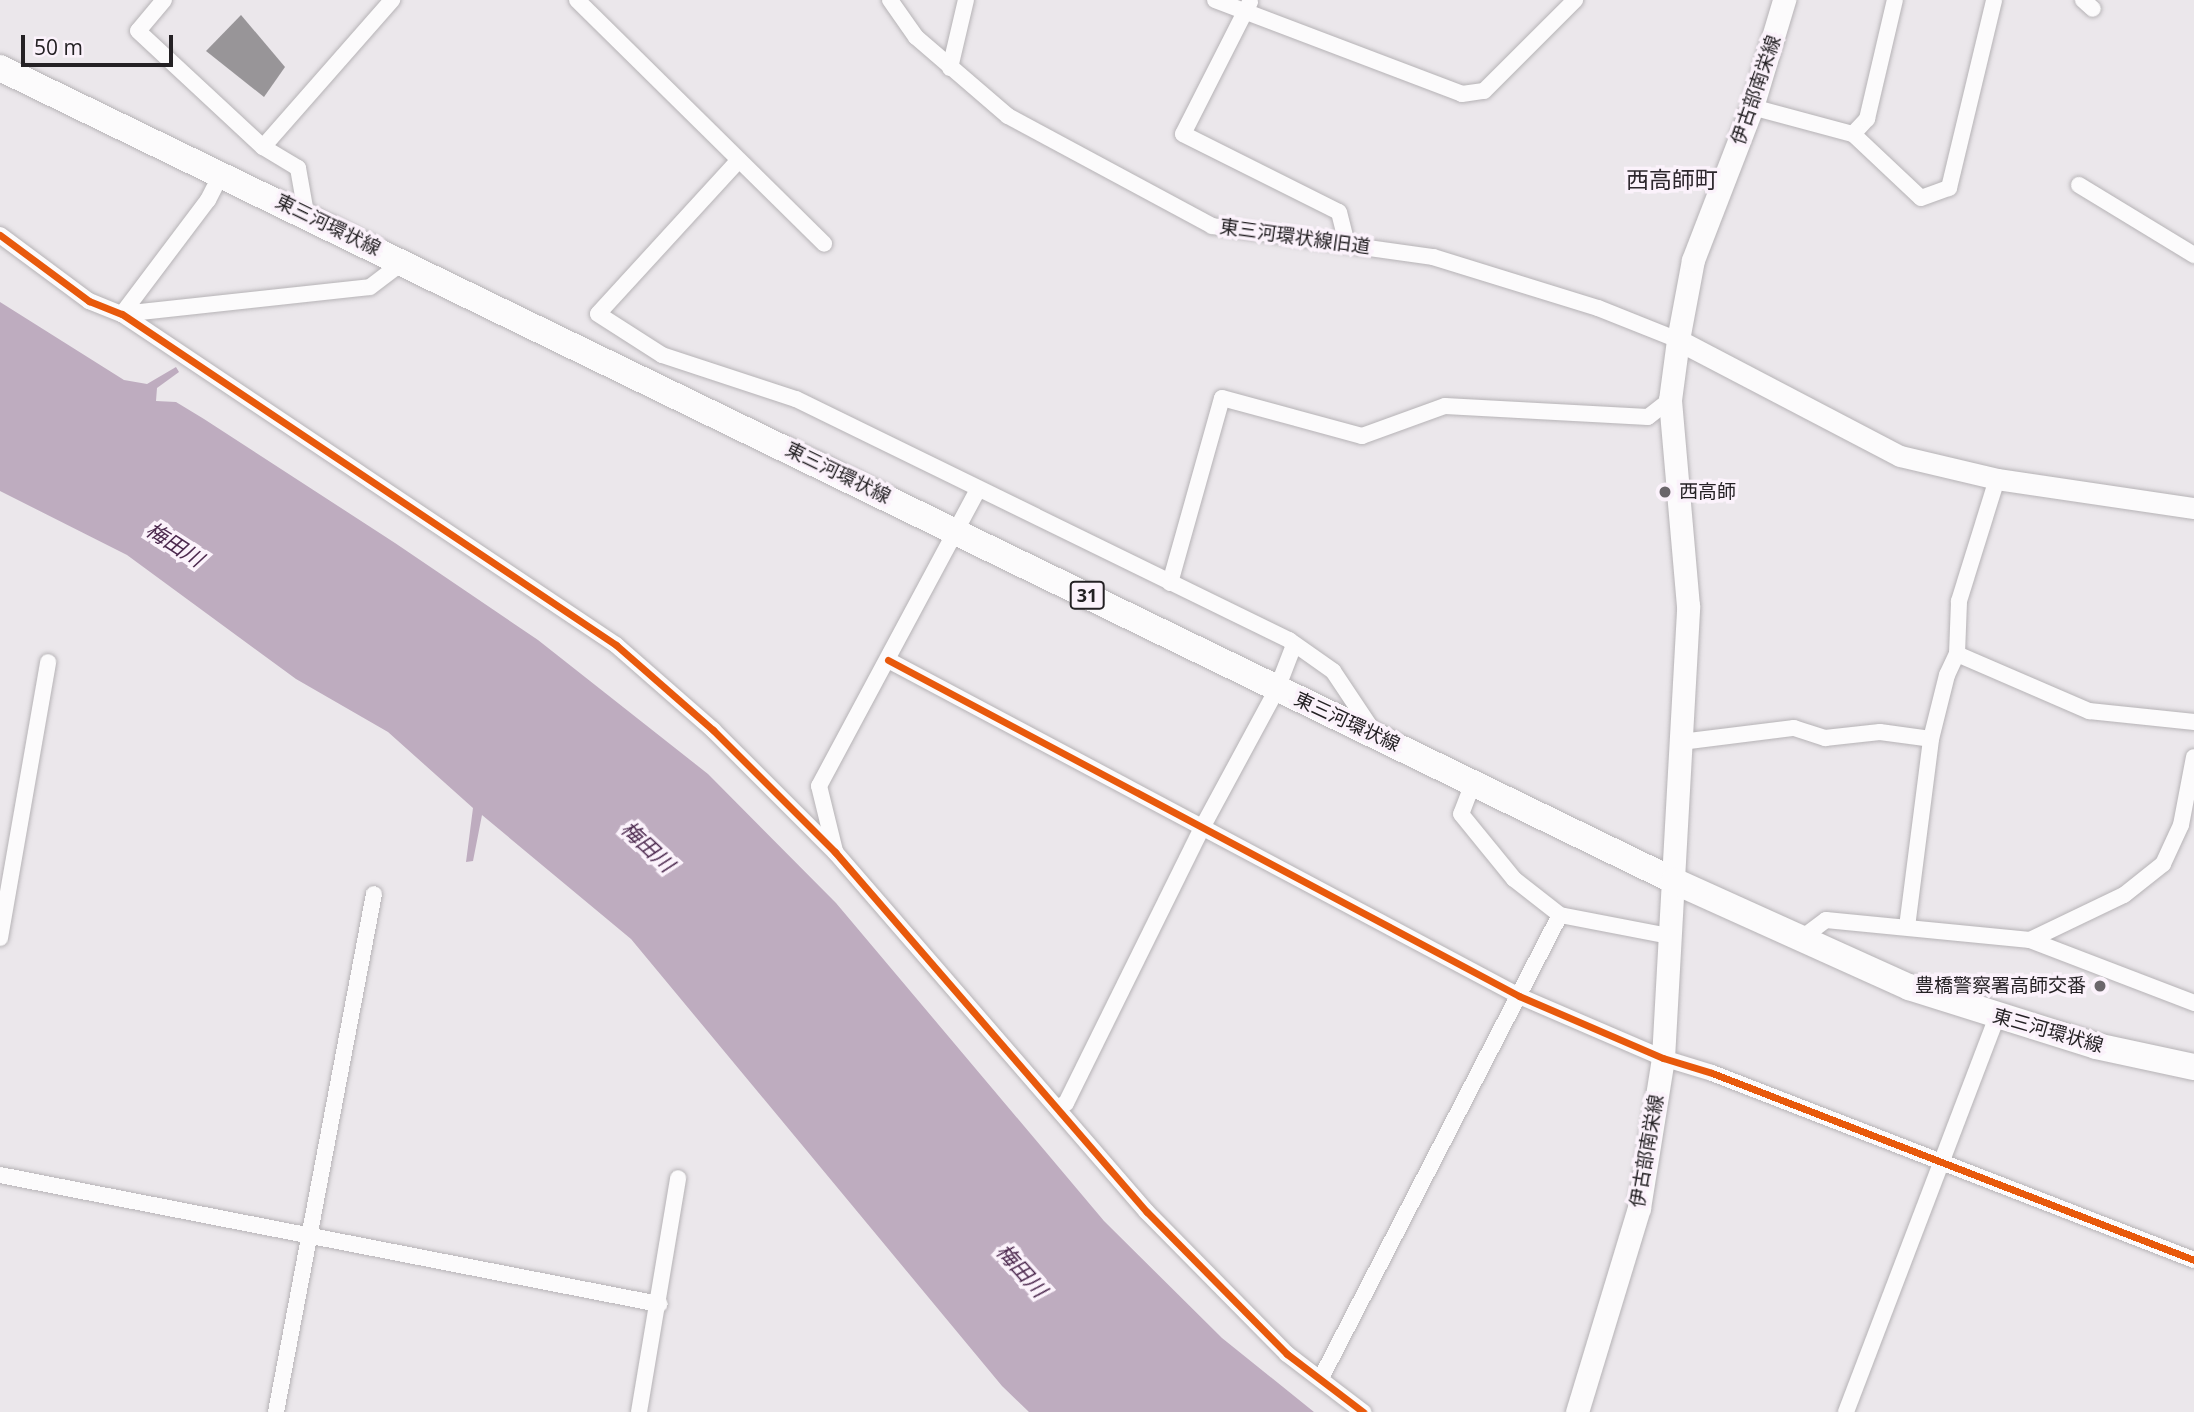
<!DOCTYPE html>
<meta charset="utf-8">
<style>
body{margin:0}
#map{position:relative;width:2194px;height:1412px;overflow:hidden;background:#ebe7eb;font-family:"Open Sans","Noto Sans JP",sans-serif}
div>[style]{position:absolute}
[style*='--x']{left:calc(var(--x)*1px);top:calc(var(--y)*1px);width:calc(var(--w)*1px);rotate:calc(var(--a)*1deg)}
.water>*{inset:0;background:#beacbf}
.building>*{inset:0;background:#989598}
.roads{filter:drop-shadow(0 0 2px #b6b3b6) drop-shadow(0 0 2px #b6b3b6)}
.minor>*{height:16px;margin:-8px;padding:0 8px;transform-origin:8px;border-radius:8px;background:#fcfbfc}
.tertiary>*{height:21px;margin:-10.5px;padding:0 10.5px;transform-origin:10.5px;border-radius:10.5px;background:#fcfbfc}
.secondary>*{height:23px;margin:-11.5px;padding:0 11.5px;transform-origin:11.5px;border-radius:11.5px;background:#fcfbfc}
.primary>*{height:26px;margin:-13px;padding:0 13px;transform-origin:13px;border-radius:13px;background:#fcfbfc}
.cycleway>*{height:7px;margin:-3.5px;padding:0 3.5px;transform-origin:3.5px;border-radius:3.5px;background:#e8590c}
.dots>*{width:19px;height:19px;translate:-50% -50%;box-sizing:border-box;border:4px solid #fbf2fb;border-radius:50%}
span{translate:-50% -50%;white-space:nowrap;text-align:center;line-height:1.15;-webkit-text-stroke:7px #fbf2fb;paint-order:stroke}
.shield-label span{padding:2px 5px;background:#fbf2fb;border:2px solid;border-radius:5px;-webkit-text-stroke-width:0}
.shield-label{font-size:18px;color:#242124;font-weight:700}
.street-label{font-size:19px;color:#242124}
.poi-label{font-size:19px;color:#242124}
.left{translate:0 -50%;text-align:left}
.right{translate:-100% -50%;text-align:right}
.water-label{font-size:21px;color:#4c294e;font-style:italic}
.quarter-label{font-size:23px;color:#2d272d}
.scale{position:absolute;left:21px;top:35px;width:152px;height:32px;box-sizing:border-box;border:4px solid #242124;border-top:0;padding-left:9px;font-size:21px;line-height:24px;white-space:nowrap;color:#242124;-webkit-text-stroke:5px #fbf2fb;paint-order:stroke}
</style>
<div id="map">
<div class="water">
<i style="clip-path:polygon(0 302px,124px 380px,147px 384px,176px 367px,179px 372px,157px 388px,156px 401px,176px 402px,204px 419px,395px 543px,538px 640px,708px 774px,836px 903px,1104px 1221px,1222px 1338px,1314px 1412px,1029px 1412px,1002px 1386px,631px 939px,482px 815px,473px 861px,466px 862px,473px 808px,388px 732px,296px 679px,127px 555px,0 491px)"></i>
</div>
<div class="building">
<i style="clip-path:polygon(241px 15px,285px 67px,264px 97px,206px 51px)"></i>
</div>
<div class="roads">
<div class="minor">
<i style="--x:164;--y:0;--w:40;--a:130"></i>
<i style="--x:138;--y:31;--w:171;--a:42.9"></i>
<i style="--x:263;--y:147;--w:41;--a:31"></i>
<i style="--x:298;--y:168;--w:46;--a:79.9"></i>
<i style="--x:577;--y:0;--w:347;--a:44.6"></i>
<i style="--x:890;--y:0;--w:45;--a:54.9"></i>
<i style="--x:916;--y:37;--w:121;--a:40.7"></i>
<i style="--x:1008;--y:116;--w:232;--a:28.3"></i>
<i style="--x:1212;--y:226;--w:223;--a:8"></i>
<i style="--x:1433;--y:257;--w:173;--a:17.2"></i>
<i style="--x:1598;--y:308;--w:86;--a:21.8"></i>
<i style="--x:1215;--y:0;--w:264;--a:20.8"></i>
<i style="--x:1462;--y:94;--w:22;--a:-8"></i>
<i style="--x:1484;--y:91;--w:129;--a:-45"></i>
<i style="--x:2083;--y:0;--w:13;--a:42"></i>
<i style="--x:1250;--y:2;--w:148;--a:116.9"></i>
<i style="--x:1183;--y:134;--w:174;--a:26.6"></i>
<i style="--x:1339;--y:212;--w:32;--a:76"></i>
<i style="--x:950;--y:68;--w:70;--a:-76.8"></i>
<i style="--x:1752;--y:107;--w:105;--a:15"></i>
<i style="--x:1853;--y:134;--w:93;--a:43.3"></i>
<i style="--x:1921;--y:198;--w:30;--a:-20"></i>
<i style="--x:1949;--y:188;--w:193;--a:-76.5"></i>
<i style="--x:1853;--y:134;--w:21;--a:-47"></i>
<i style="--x:1867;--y:119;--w:122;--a:-76.8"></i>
<i style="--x:263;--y:147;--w:196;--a:-48.7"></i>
<i style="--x:738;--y:161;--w:207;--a:132.5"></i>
<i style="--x:598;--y:314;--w:76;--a:32.6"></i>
<i style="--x:662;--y:355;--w:141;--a:18.2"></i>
<i style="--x:796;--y:399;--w:549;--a:26.05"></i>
<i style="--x:1289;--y:640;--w:54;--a:35.2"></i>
<i style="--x:1333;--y:671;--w:76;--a:56.3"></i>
<i style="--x:2079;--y:185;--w:135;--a:31.3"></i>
<i style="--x:0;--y:235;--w:111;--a:36.6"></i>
<i style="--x:89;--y:301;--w:35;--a:22"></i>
<i style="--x:122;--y:314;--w:595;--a:33.82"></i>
<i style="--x:616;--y:645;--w:129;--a:41.2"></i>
<i style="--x:713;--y:730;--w:173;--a:45"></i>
<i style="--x:835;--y:852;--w:476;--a:49.1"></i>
<i style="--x:1147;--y:1212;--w:199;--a:45.4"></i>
<i style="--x:1287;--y:1354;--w:96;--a:37.3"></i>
<i style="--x:122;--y:314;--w:249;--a:-6.2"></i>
<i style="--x:370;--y:287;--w:41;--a:-37.1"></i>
<i style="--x:122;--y:314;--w:143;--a:-53"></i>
<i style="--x:208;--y:200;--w:30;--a:-63"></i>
<i style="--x:1170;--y:583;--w:192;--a:-74.3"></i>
<i style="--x:1222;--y:398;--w:145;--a:15.2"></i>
<i style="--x:1362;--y:436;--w:88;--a:-19.9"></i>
<i style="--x:1445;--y:406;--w:203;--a:3.1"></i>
<i style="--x:1648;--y:417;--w:28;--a:-38"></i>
<i style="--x:1957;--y:654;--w:144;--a:23.4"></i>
<i style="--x:2089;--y:711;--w:106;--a:6"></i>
<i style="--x:888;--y:660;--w:715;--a:28.03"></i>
<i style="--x:1519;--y:996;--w:157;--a:23.3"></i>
<i style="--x:1663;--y:1058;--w:51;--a:17"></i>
<i style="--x:1712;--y:1073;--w:517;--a:21.2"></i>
<i style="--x:1681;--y:742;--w:114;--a:-7.1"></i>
<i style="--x:1794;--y:728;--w:33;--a:18"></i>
<i style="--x:1825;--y:738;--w:55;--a:-6.2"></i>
<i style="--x:1880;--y:732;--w:51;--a:7.8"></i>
<i style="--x:1473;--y:783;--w:33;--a:111"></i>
<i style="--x:1461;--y:814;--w:84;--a:50.8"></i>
<i style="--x:1514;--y:879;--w:58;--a:38"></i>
<i style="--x:1560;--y:915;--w:111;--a:10.9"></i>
<i style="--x:835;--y:851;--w:67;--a:-103.8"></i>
<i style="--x:819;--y:786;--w:336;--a:-61.8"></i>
<i style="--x:1907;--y:927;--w:190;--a:-82.7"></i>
<i style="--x:1931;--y:739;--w:66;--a:-76"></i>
<i style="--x:1947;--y:675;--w:23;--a:-65"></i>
<i style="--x:1957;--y:654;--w:53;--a:-87.8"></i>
<i style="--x:1959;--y:601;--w:128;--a:-72.7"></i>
<i style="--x:0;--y:938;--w:280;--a:-80.1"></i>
<i style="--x:1802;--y:938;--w:30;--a:-37"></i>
<i style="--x:1826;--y:920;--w:205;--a:5.6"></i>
<i style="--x:2030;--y:940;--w:176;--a:21"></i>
<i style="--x:2030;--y:940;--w:104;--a:-25.6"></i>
<i style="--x:2124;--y:895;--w:50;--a:-38.5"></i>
<i style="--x:2163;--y:864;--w:43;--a:-65.2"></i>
<i style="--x:2181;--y:825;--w:69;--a:-79.2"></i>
<i style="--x:1059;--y:1107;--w:8;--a:-30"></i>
<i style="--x:1066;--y:1103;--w:309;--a:-63.7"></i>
<i style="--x:1203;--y:826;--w:156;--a:-61.6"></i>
<i style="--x:1277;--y:689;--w:47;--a:-68.9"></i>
<i style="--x:0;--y:1175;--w:672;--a:11.08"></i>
<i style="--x:1321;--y:1378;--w:521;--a:-62.7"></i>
<i style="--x:276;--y:1412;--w:527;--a:-79.29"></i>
<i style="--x:639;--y:1412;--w:237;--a:-80.5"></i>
<i style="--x:1846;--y:1412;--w:423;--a:-69.1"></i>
</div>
<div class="tertiary">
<i style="--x:1678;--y:340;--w:250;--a:27.6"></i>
<i style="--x:1900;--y:456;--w:100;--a:13.3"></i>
<i style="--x:1997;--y:479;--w:199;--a:8.4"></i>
</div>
<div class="secondary">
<i style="--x:1577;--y:1412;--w:213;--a:-73.1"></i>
<i style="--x:1639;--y:1208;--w:152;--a:-80.9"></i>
<i style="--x:1663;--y:1058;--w:453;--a:-86.8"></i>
<i style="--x:1688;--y:606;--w:207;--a:-95"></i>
<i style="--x:1670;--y:400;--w:61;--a:-82.4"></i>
<i style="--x:1678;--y:340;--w:81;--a:-79.4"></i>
<i style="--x:1693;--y:260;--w:164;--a:-68.9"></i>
<i style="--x:1752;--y:107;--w:112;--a:-73.3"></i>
</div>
<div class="primary">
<i style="--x:0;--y:68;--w:1861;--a:25.9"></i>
<i style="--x:1674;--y:881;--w:258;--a:24.3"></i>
<i style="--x:1909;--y:987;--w:196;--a:17.5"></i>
<i style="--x:2096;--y:1046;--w:100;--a:12.1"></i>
</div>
</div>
<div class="cycleway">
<i style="--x:0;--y:235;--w:111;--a:36.6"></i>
<i style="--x:89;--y:301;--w:35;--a:22"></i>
<i style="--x:122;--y:314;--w:595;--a:33.82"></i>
<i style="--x:616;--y:645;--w:129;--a:41.2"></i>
<i style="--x:713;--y:730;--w:173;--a:45"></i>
<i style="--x:835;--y:852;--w:476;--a:49.1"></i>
<i style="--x:1147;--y:1212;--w:199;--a:45.4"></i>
<i style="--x:1287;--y:1354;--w:96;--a:37.3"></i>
<i style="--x:888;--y:660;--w:715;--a:28.03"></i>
<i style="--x:1519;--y:996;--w:157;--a:23.3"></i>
<i style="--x:1663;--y:1058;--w:51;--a:17"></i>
<i style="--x:1712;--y:1073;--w:517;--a:21.2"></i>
</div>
<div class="dots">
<i style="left:1665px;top:492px;background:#6a666a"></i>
<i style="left:2100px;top:986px;background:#6a666a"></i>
</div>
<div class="shield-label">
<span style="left:1087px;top:595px">31</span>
</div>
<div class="street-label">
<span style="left:1756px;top:90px;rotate:-71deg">伊古部南栄線</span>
<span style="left:328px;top:225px;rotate:26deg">東三河環状線</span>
<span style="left:1295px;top:237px;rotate:8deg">東三河環状線旧道</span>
<span style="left:838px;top:473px;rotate:26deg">東三河環状線</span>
<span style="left:1347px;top:722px;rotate:25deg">東三河環状線</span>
<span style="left:2048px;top:1031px;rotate:16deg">東三河環状線</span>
<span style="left:1647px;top:1151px;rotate:-80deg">伊古部南栄線</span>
</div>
<div class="poi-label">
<span class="left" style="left:1679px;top:492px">西高師</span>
<span class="right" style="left:2086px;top:986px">豊橋警察署高師交番</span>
</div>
<div class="water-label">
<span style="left:175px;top:544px;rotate:33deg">梅田川</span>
<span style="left:648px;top:846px;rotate:43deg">梅田川</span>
<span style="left:1022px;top:1270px;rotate:48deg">梅田川</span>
</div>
<div class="quarter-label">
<span style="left:1672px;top:179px">西高師町</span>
</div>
<div class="scale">50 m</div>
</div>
